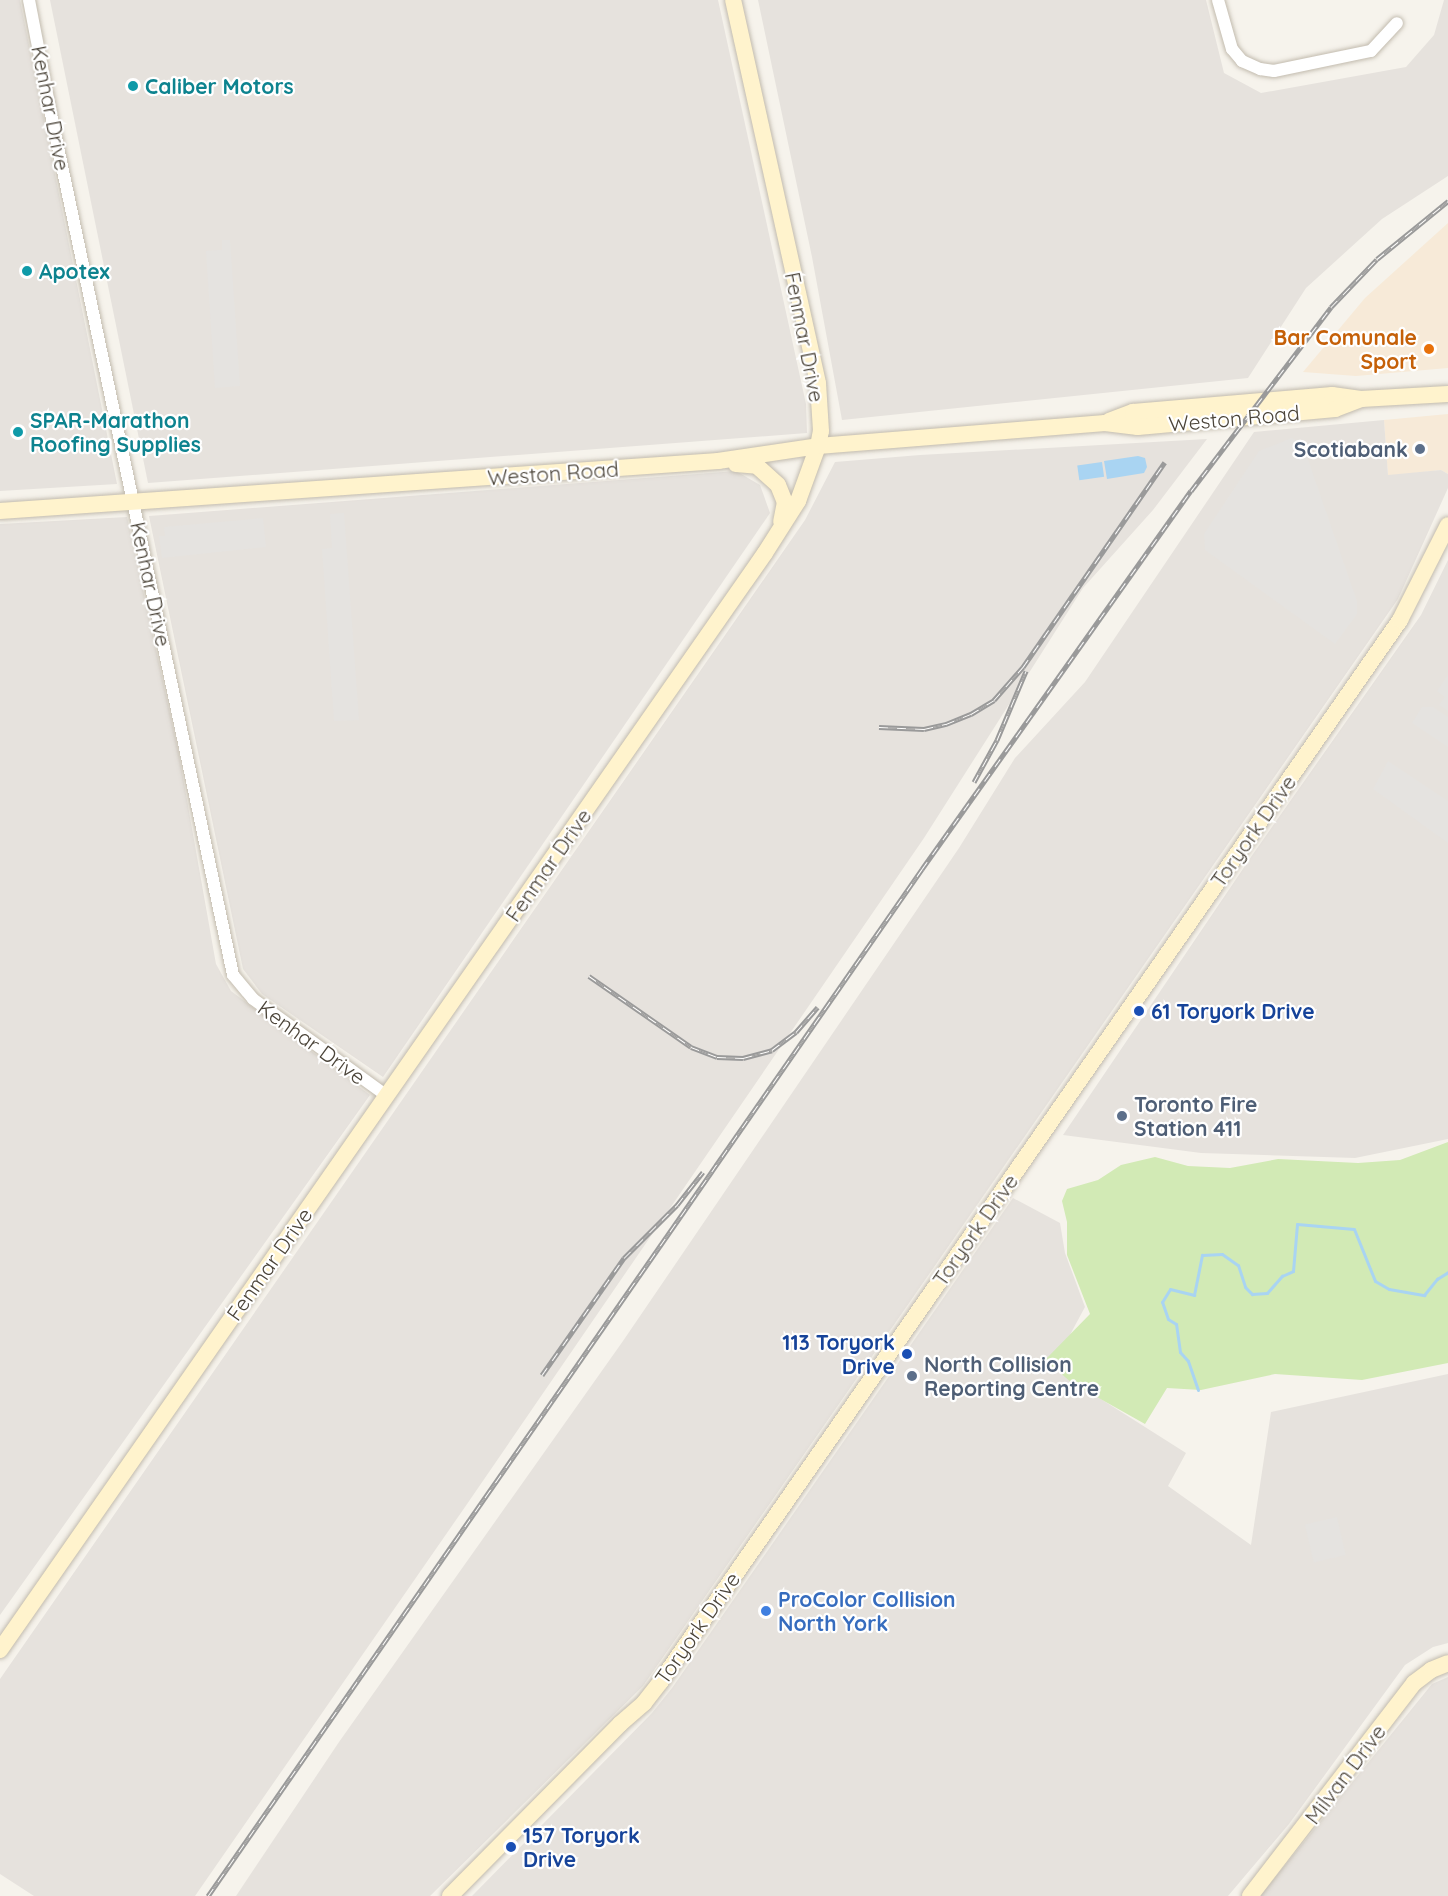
<!DOCTYPE html>
<style>
body{margin:0}
#map{position:relative;width:1448px;height:1896px;overflow:hidden;background:#f6f3ec;font-family:Quicksand,sans-serif}
div>[style]{position:absolute}
[style*='--x']{left:calc(var(--x)*1px);top:calc(var(--y)*1px);width:calc(var(--w)*1px);rotate:calc(var(--a)*1deg)}
.commercial>*{inset:0;background:#f7ead8}
.industrial>*{inset:0;background:#e6e2dd}
.green>*{inset:0;background:#d2eab5}
.parking>*{inset:0;background:#e5e3e0;transform-origin:0 0}
.water>*{inset:0;background:#a9d4f2;transform-origin:0 0}
.stream>*{height:3px;margin:-1.5px;padding:0 1.5px;transform-origin:1.5px;border-radius:1.5px;background:#a9d4f2}
.roads{filter:drop-shadow(0 0 2px #c2bbae) drop-shadow(0 0 2px #c2bbae)}
.street>*{height:12px;margin:-6px;padding:0 6px;transform-origin:6px;border-radius:6px;background:#fff}
.secondary>*{height:16px;margin:-8px;padding:0 8px;transform-origin:8px;border-radius:8px;background:#fff3cd}
.rail>*{height:5px;margin-top:-2.5px;transform-origin:0;background:repeating-linear-gradient(90deg,#fff 0 9px,#9a9a9a 0 18px);box-sizing:border-box;border-block:2px solid #9a9a9a}
.dots>*{width:16px;height:16px;translate:-50% -50%;box-sizing:border-box;border:3px solid #fff;border-radius:50%}
span{translate:-50% -50%;white-space:nowrap;text-align:center;line-height:1.15;-webkit-text-stroke:4.5px #fff;paint-order:stroke}
.culture-label{font-size:21px;color:#0d838f;font-weight:700}
.left{translate:0 -50%;text-align:left}
.street-label{font-size:21px;color:#4b4439}
.food-label{font-size:21px;color:#c56008;font-weight:700}
.right{translate:-100% -50%;text-align:right}
.service-label{font-size:21px;color:#4e5e75;font-weight:700}
.transit-label{font-size:21px;color:#164399;font-weight:700}
.shop-label{font-size:21px;color:#366cbe;font-weight:700}
</style>
<div id="map">
<div class="commercial">
<i style="clip-path:polygon(1448px 223px,1448px 368px,1356px 376px,1303px 372px,1365px 298px)"></i>
<i style="clip-path:polygon(1448px 414px,1448px 474px,1441px 470px,1388px 476px,1384px 420px)"></i>
</div>
<div class="industrial">
<i style="clip-path:polygon(0 0,20px 0,117px 484px,0 491px)"></i>
<i style="clip-path:polygon(50px 0,718px 0,806px 404px,807px 433px,148px 483px)"></i>
<i style="clip-path:polygon(758px 0,1206px 0,1224px 73px,1261px 93px,1406px 67px,1434px 35px,1444px 0,1448px 0,1448px 176px,1382px 219px,1306px 288px,1248px 378px,842px 420px,812px 257px)"></i>
<i style="clip-path:polygon(1384px 420px,1388px 475px,1441px 470px,1448px 474px,1448px 488px,1398px 599px,643px 1686px,430px 1896px,236px 1896px,339px 1742px,623px 1341px,959px 848px,1015px 758px,1085px 682px,1254px 432px)"></i>
<i style="clip-path:polygon(1207px 439px,1153px 510px,1083px 588px,924px 838px,465px 1507px,195px 1896px,34px 1896px,0 1874px,0 1679px,805px 520px,835px 462px,920px 455px)"></i>
<i style="clip-path:polygon(736px 471px,760px 485px,770px 513px,383px 1077px,262px 994px,243px 969px,149px 516px)"></i>
<i style="clip-path:polygon(127px 517px,179px 755px,216px 964px,231px 991px,370px 1095px,0 1615px,0 524px)"></i>
<i style="clip-path:polygon(1448px 560px,1448px 1139px,1355px 1158px,1201px 1153px,1063px 1135px,1253px 854px,1421px 615px)"></i>
<i style="clip-path:polygon(1013px 1198px,1060px 1223px,1065px 1253px,1085px 1307px,1052px 1368px,1186px 1453px,1168px 1486px,1251px 1545px,1271px 1412px,1448px 1374px,1448px 1643px,1433px 1647px,1405px 1665px,1289px 1824px,1228px 1896px,472px 1896px,652px 1713px,672px 1688px)"></i>
<i style="clip-path:polygon(1448px 1677px,1448px 1896px,1260px 1896px,1432px 1684px)"></i>
</div>
<div class="green">
<i style="clip-path:polygon(1448px 1142px,1448px 1363px,1362px 1380px,1275px 1374px,1201px 1390px,1167px 1388px,1145px 1424px,1072px 1383px,1045px 1360px,1090px 1314px,1067px 1255px,1067px 1222px,1062px 1201px,1067px 1189px,1098px 1180px,1121px 1165px,1155px 1157px,1188px 1166px,1230px 1168px,1278px 1159px,1358px 1163px,1400px 1160px)"></i>
</div>
<div class="parking">
<i style="clip-path:polygon(222px 240px,230px 240px,240px 386px,215px 388px,206px 251px,222px 250px)"></i>
<i style="clip-path:polygon(1292px 438px,1303px 445px,1357px 601px,1357px 614px,1335px 644px,1205px 550px,1204px 534px,1259px 451px)"></i>
<i style="clip-path:polygon(344px 513px,359px 720px,334px 721px,322px 549px,332px 548px,330px 514px)"></i>
<i style="clip-path:polygon(263px 518px,266px 547px,162px 558px,159px 536px,165px 536px,164px 527px)"></i>
<i style="clip-path:polygon(1448px 675px,1448px 711px,1439px 705px,1445px 697px,1437px 691px)"></i>
<i style="clip-path:polygon(1422px 707px,1433px 707px,1448px 717px,1448px 747px,1412px 723px)"></i>
<i style="clip-path:polygon(1388px 761px,1448px 801px,1448px 843px,1373px 789px)"></i>
<i style="left:1337px;top:1517px;width:39px;height:33px;rotate:77deg"></i>
</div>
<div class="water">
<i style="clip-path:polygon(1138px 456px,1145px 458px,1147px 467px,1144px 473px,1107px 479px,1104px 461px)"></i>
<i style="left:1102px;top:462px;width:15px;height:25px;rotate:82deg"></i>
</div>
<div class="stream">
<i style="--x:1198;--y:1390;--w:31;--a:-109"></i>
<i style="--x:1188;--y:1361;--w:12;--a:-132"></i>
<i style="--x:1180;--y:1352;--w:28;--a:-98"></i>
<i style="--x:1176;--y:1324;--w:9;--a:-148"></i>
<i style="--x:1168;--y:1319;--w:18;--a:-109"></i>
<i style="--x:1162;--y:1302;--w:15;--a:-58"></i>
<i style="--x:1170;--y:1289;--w:25;--a:14"></i>
<i style="--x:1194;--y:1295;--w:41;--a:-78.7"></i>
<i style="--x:1202;--y:1255;--w:20;--a:-3"></i>
<i style="--x:1222;--y:1254;--w:19;--a:35"></i>
<i style="--x:1238;--y:1265;--w:23;--a:72"></i>
<i style="--x:1245;--y:1287;--w:10;--a:45"></i>
<i style="--x:1252;--y:1294;--w:15;--a:-4"></i>
<i style="--x:1267;--y:1293;--w:23;--a:-49"></i>
<i style="--x:1282;--y:1276;--w:12;--a:-24"></i>
<i style="--x:1293;--y:1271;--w:47;--a:-85.1"></i>
<i style="--x:1297;--y:1224;--w:57;--a:5"></i>
<i style="--x:1354;--y:1229;--w:56;--a:68"></i>
<i style="--x:1375;--y:1281;--w:16;--a:30"></i>
<i style="--x:1389;--y:1289;--w:36;--a:10"></i>
<i style="--x:1424;--y:1295;--w:21;--a:-51"></i>
<i style="--x:1437;--y:1279;--w:13;--a:-32"></i>
</div>
<div class="roads">
<div class="street">
<i style="--x:29;--y:0;--w:116;--a:79.1"></i>
<i style="--x:51;--y:114;--w:880;--a:78.06"></i>
<i style="--x:233;--y:975;--w:31;--a:50"></i>
<i style="--x:253;--y:999;--w:165;--a:35.9"></i>
<i style="--x:1218;--y:0;--w:51;--a:74.1"></i>
<i style="--x:1232;--y:49;--w:16;--a:50"></i>
<i style="--x:1242;--y:61;--w:20;--a:24"></i>
<i style="--x:1260;--y:69;--w:14;--a:8"></i>
<i style="--x:1274;--y:71;--w:99;--a:-11.7"></i>
<i style="--x:1371;--y:51;--w:38;--a:-47"></i>
</div>
<div class="secondary">
<i style="--x:1109;--y:421;--w:26;--a:-21"></i>
<i style="--x:1133;--y:412;--w:200;--a:-4.9"></i>
<i style="--x:1332;--y:395;--w:29;--a:8"></i>
<i style="--x:1361;--y:399;--w:87;--a:-3.3"></i>
<i style="--x:736;--y:464;--w:21;--a:5"></i>
<i style="--x:757;--y:466;--w:28;--a:42"></i>
<i style="--x:778;--y:485;--w:18;--a:68"></i>
<i style="--x:785;--y:502;--w:20;--a:101"></i>
<i style="--x:0;--y:511;--w:720;--a:-3.98"></i>
<i style="--x:718;--y:461;--w:101;--a:-8.5"></i>
<i style="--x:818;--y:446;--w:288;--a:-4.6"></i>
<i style="--x:1105;--y:423;--w:33;--a:7"></i>
<i style="--x:1138;--y:427;--w:198;--a:-5.2"></i>
<i style="--x:1335;--y:409;--w:28;--a:-21"></i>
<i style="--x:0;--y:1650;--w:1337;--a:-55.11"></i>
<i style="--x:765;--y:553;--w:62;--a:-57.6"></i>
<i style="--x:798;--y:501;--w:59;--a:-70"></i>
<i style="--x:818;--y:446;--w:15;--a:-79"></i>
<i style="--x:821;--y:431;--w:48;--a:-93.6"></i>
<i style="--x:818;--y:383;--w:392;--a:-102.5"></i>
<i style="--x:450;--y:1896;--w:242;--a:-45.3"></i>
<i style="--x:620;--y:1724;--w:32;--a:-41"></i>
<i style="--x:644;--y:1703;--w:28;--a:-52"></i>
<i style="--x:661;--y:1681;--w:1293;--a:-55.14"></i>
<i style="--x:1400;--y:620;--w:106;--a:-63.2"></i>
<i style="--x:1250;--y:1896;--w:269;--a:-52.4"></i>
<i style="--x:1414;--y:1683;--w:21;--a:-37"></i>
<i style="--x:1431;--y:1670;--w:18;--a:-22"></i>
</div>
</div>
<div class="rail">
<i style="--x:879;--y:727;--w:45;--a:2.5"></i>
<i style="--x:924;--y:729;--w:23;--a:-13"></i>
<i style="--x:946;--y:724;--w:27;--a:-22"></i>
<i style="--x:971;--y:714;--w:27;--a:-31"></i>
<i style="--x:994;--y:700;--w:44;--a:-48.7"></i>
<i style="--x:1023;--y:667;--w:249;--a:-55.3"></i>
<i style="--x:974;--y:782;--w:48;--a:-61.3"></i>
<i style="--x:997;--y:740;--w:75;--a:-67.2"></i>
<i style="--x:589;--y:976;--w:124;--a:34.8"></i>
<i style="--x:691;--y:1047;--w:28;--a:21"></i>
<i style="--x:717;--y:1057;--w:26;--a:2"></i>
<i style="--x:743;--y:1058;--w:30;--a:-15"></i>
<i style="--x:772;--y:1050;--w:30;--a:-37"></i>
<i style="--x:796;--y:1032;--w:33;--a:-49"></i>
<i style="--x:542;--y:1375;--w:143;--a:-55"></i>
<i style="--x:624;--y:1258;--w:75;--a:-45"></i>
<i style="--x:677;--y:1205;--w:42;--a:-51.8"></i>
<i style="--x:208;--y:1896;--w:1251;--a:-55.19"></i>
<i style="--x:922;--y:869;--w:464;--a:-54.6"></i>
<i style="--x:1191;--y:491;--w:231;--a:-52.7"></i>
<i style="--x:1331;--y:307;--w:66;--a:-46.2"></i>
<i style="--x:1377;--y:259;--w:92;--a:-39.2"></i>
</div>
<div class="dots">
<i style="left:133px;top:86px;background:#0f9aa8"></i>
<i style="left:27px;top:271px;background:#0f9aa8"></i>
<i style="left:1429px;top:349px;background:#e8710a"></i>
<i style="left:18px;top:432px;background:#0f9aa8"></i>
<i style="left:1420px;top:449px;background:#5c6f8a"></i>
<i style="left:1139px;top:1011px;background:#1a4fb4"></i>
<i style="left:1122px;top:1116px;background:#5c6f8a"></i>
<i style="left:907px;top:1354px;background:#1a4fb4"></i>
<i style="left:912px;top:1376px;background:#5c6f8a"></i>
<i style="left:766px;top:1611px;background:#3f7fe0"></i>
<i style="left:511px;top:1847px;background:#1a4fb4"></i>
</div>
<div class="culture-label">
<span class="left" style="left:145px;top:86px">Caliber Motors</span>
<span class="left" style="left:39px;top:271px">Apotex</span>
<span class="left" style="left:30px;top:432px">SPAR-Marathon<br>Roofing Supplies</span>
</div>
<div class="street-label">
<span style="left:51px;top:108px;rotate:79deg">Kenhar Drive</span>
<span style="left:805px;top:337px;rotate:79deg">Fenmar Drive</span>
<span style="left:1234px;top:418px;rotate:-5deg">Weston Road</span>
<span style="left:553px;top:473px;rotate:-4deg">Weston Road</span>
<span style="left:151px;top:584px;rotate:78deg">Kenhar Drive</span>
<span style="left:1253px;top:831px;rotate:-55deg">Toryork Drive</span>
<span style="left:548px;top:865px;rotate:-55deg">Fenmar Drive</span>
<span style="left:312px;top:1042px;rotate:36deg">Kenhar Drive</span>
<span style="left:975px;top:1230px;rotate:-55deg">Toryork Drive</span>
<span style="left:269px;top:1264px;rotate:-55deg">Fenmar Drive</span>
<span style="left:697px;top:1628px;rotate:-55deg">Toryork Drive</span>
<span style="left:1345px;top:1774px;rotate:-53deg">Milvan Drive</span>
</div>
<div class="food-label">
<span class="right" style="left:1417px;top:349px">Bar Comunale<br>Sport</span>
</div>
<div class="service-label">
<span class="right" style="left:1408px;top:449px">Scotiabank</span>
<span class="left" style="left:1134px;top:1116px">Toronto Fire<br>Station 411</span>
<span class="left" style="left:924px;top:1376px">North Collision<br>Reporting Centre</span>
</div>
<div class="transit-label">
<span class="left" style="left:1151px;top:1011px">61 Toryork Drive</span>
<span class="right" style="left:895px;top:1354px">113 Toryork<br>Drive</span>
<span class="left" style="left:523px;top:1847px">157 Toryork<br>Drive</span>
</div>
<div class="shop-label">
<span class="left" style="left:778px;top:1611px">ProColor Collision<br>North York</span>
</div>
</div>
